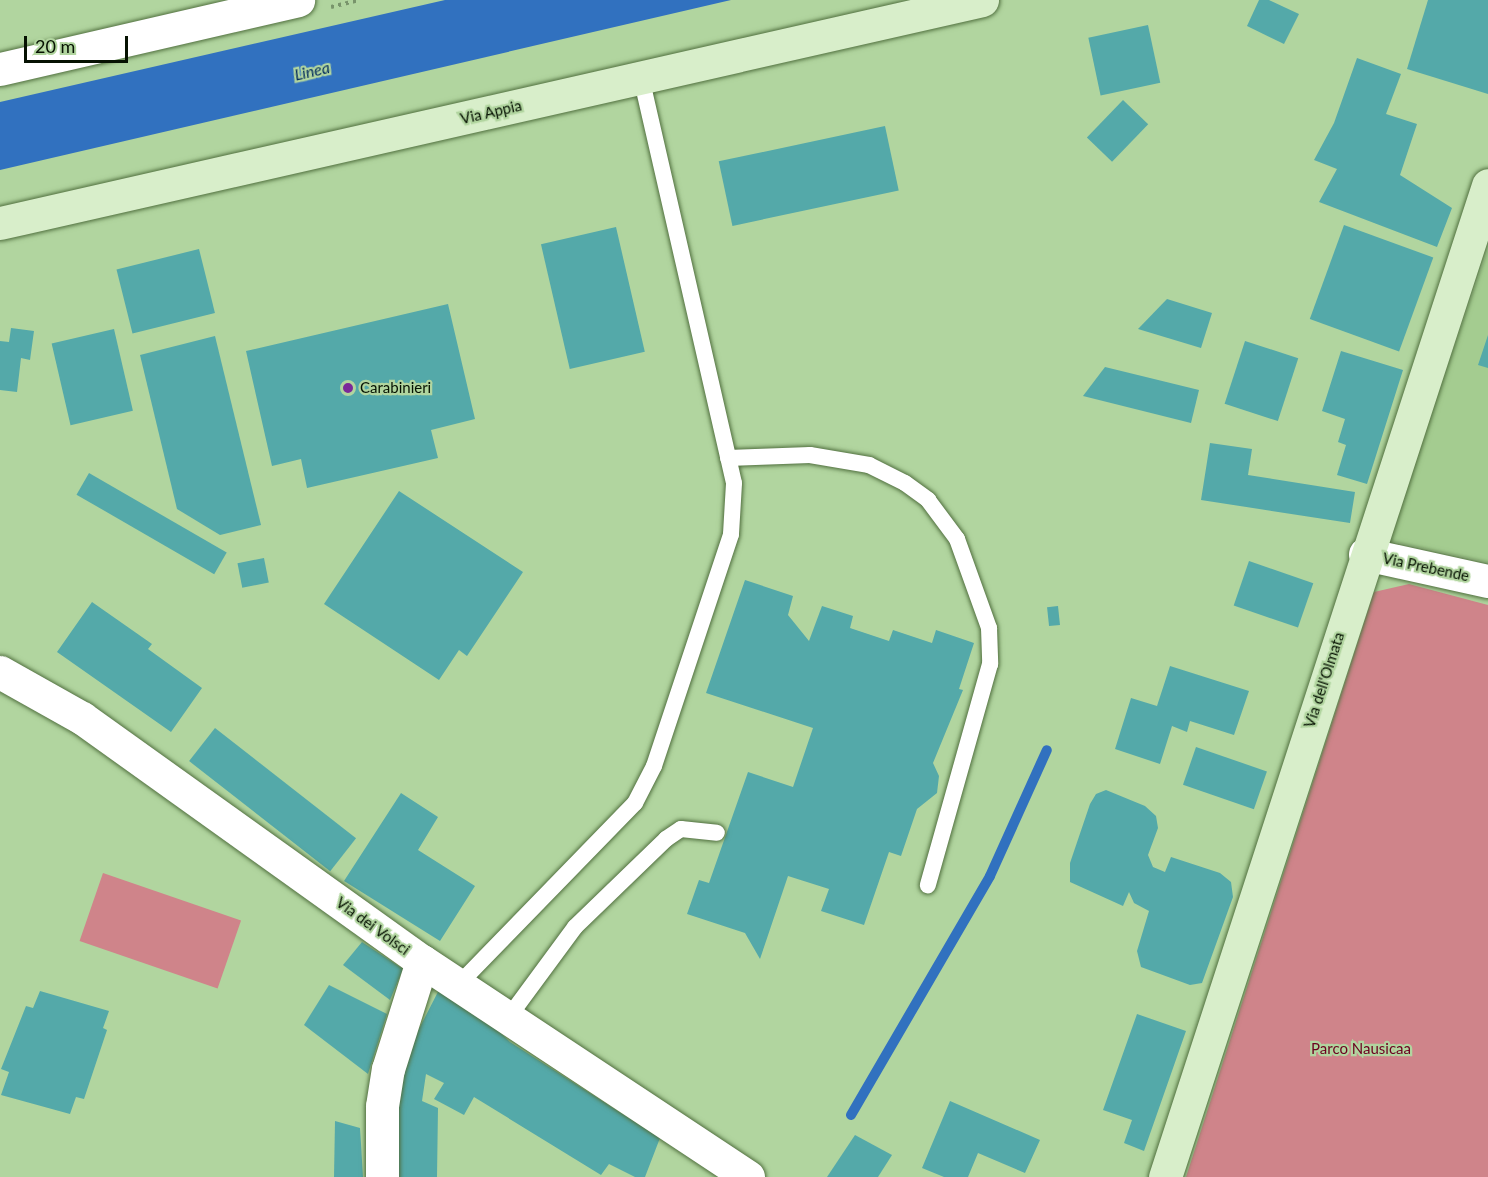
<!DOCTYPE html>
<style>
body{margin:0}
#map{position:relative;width:1488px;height:1177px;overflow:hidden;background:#b1d59f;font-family:Lato,sans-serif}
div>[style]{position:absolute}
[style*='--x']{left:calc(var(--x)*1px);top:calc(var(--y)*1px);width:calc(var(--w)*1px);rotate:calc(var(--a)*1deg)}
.built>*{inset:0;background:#a4cc90}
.green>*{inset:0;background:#cf848a;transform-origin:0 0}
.water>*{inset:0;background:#3171bf}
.stream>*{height:10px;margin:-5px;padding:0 5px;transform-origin:5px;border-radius:5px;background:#3171bf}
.building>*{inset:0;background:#54a9a9;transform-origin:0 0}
.path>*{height:4px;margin-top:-2px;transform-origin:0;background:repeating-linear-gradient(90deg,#78946b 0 3px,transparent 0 7.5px)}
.roads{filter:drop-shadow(0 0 2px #51703f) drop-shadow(0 0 2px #51703f)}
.lane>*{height:16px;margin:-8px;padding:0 8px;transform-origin:8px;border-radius:8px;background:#fff}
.street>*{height:33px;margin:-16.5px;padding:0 16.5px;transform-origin:16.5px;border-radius:16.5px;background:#fff}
.secondary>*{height:33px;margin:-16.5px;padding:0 16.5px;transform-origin:16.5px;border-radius:16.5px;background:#d8eeca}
.dots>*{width:16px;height:16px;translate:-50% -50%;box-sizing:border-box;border:3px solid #b1d59f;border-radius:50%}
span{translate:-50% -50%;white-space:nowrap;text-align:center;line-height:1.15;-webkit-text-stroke:4.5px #b1d59f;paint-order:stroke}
.street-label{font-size:15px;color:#061202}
.poi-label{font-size:15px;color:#061202}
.left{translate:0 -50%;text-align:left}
.park-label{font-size:15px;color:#6b001f}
.water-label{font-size:16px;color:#002a5c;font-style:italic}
.scale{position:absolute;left:24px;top:36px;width:104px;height:27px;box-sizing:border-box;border:3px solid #061202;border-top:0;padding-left:8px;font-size:18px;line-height:21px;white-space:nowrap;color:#061202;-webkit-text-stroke:4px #b1d59f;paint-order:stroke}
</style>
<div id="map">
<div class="built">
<i style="clip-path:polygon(1488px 250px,1488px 562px,1387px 540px)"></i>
</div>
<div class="green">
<i style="clip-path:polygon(1409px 584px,1488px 605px,1488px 1177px,1186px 1177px,1374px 592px)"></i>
<i style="left:103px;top:873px;width:146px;height:72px;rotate:19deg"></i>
</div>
<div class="water">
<i style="clip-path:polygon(445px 0,731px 0,0 170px,0 102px)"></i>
</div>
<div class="stream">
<i style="--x:851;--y:1115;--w:276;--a:-59.8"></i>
<i style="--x:990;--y:876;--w:138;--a:-65.7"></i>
</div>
<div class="building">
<i style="clip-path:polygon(1259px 0,1269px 0,1299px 14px,1284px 44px,1247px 26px)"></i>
<i style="clip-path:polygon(1428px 0,1488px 0,1488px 94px,1407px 69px)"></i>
<i style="left:1148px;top:25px;width:59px;height:61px;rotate:78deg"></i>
<i style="clip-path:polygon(1357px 58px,1401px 74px,1386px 114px,1417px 124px,1400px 175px,1452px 208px,1437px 247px,1319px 202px,1337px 169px,1314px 160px,1334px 123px)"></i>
<i style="left:1123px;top:100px;width:35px;height:52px;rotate:44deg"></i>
<i style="left:885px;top:126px;width:66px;height:170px;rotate:78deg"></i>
<i style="left:1344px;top:225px;width:95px;height:100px;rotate:20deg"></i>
<i style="left:616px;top:227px;width:128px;height:77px;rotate:77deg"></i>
<i style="left:199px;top:249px;width:66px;height:85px;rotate:76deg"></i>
<i style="clip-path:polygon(1167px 299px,1212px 313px,1201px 348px,1138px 329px)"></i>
<i style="clip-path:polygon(448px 304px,475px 419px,431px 430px,438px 458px,307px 488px,301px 459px,272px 466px,246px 351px)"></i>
<i style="clip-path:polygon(11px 328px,34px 331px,30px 360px,21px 358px,17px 392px,0 390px,0 341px,9px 342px)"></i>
<i style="left:114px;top:329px;width:84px;height:64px;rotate:77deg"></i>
<i style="clip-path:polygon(1488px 335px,1488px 368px,1478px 365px)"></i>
<i style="clip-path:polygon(215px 336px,261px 525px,220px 535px,177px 509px,140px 355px)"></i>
<i style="left:1245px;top:341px;width:56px;height:66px;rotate:18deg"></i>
<i style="clip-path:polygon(1341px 351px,1403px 370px,1367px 484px,1337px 475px,1346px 445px,1338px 442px,1345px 419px,1322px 411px)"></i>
<i style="clip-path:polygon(1105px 367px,1199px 390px,1191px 423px,1083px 396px)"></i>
<i style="clip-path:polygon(1210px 443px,1252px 449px,1248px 475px,1355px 492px,1350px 523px,1201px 500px)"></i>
<i style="left:89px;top:473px;width:159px;height:25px;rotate:30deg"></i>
<i style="clip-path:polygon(399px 491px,523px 572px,467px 656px,459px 650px,439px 680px,324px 604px)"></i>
<i style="left:264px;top:558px;width:25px;height:27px;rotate:79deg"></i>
<i style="left:1249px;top:561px;width:68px;height:47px;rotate:19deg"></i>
<i style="clip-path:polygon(745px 580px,793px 596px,788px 615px,809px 641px,822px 606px,853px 616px,850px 628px,889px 641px,893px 630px,932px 643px,936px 630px,974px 643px,959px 689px,963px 690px,933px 763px,939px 776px,937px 793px,917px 809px,901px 856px,889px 852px,864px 925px,821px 911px,829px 889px,788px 876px,760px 959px,745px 933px,687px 914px,699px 880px,709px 883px,748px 772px,793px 787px,813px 728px,706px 693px)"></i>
<i style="clip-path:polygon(92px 602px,152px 644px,148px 649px,202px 688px,171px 732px,57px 652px)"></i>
<i style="left:1058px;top:606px;width:19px;height:11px;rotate:84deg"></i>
<i style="clip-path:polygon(1170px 666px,1249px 691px,1234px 735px,1190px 721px,1187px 732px,1172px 726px,1160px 764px,1115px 749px,1131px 698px,1157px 706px)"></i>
<i style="left:215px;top:728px;width:179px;height:42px;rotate:38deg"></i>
<i style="left:1196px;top:747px;width:75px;height:40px;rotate:19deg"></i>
<i style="clip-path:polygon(1106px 790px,1145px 806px,1156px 816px,1158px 828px,1148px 855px,1153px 867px,1165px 872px,1171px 857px,1220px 873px,1231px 882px,1233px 897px,1202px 983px,1190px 985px,1141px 967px,1137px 951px,1149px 911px,1134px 903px,1129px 892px,1123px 906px,1070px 882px,1070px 863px,1090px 804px,1096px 794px)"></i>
<i style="clip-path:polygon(401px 793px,438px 817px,418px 850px,475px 886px,440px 941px,344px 881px)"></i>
<i style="clip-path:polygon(362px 942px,403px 969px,390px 1000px,343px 965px)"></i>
<i style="clip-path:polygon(329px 985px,387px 1014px,368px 1074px,304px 1025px)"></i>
<i style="clip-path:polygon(441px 986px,478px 1011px,510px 1042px,660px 1138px,645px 1177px,635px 1177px,609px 1164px,601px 1175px,474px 1097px,464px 1115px,434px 1099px,444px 1083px,426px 1074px,422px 1101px,438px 1108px,437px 1177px,395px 1177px,391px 1135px,404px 1058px)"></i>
<i style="clip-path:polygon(40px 991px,109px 1011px,103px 1028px,107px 1030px,84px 1099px,76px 1097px,70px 1114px,1px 1095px,9px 1072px,1px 1069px,26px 1006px,33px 1008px)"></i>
<i style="clip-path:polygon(1137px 1014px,1186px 1031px,1144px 1151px,1124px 1143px,1132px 1120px,1103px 1110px)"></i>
<i style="clip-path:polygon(950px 1101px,1040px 1140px,1025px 1173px,978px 1153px,968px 1177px,944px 1177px,922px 1168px)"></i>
<i style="clip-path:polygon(335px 1121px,360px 1128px,363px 1177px,334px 1177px)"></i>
<i style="clip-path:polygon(855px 1135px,892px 1155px,878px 1177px,827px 1177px)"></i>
</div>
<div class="path">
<i style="--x:331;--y:7;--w:29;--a:-14"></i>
</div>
<div class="roads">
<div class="lane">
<i style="--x:728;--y:458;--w:82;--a:-2.1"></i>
<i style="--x:810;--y:455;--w:60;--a:9.6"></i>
<i style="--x:869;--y:465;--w:40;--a:26.6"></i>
<i style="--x:905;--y:483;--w:29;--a:36"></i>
<i style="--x:928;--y:500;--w:49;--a:53.4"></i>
<i style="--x:957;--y:539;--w:95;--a:70.2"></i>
<i style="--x:989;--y:628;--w:36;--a:88"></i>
<i style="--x:990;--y:664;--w:230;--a:105.7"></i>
<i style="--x:458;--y:985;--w:254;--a:-45.8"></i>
<i style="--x:635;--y:803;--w:42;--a:-62.8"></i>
<i style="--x:654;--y:766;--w:244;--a:-71.6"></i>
<i style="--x:731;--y:534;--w:51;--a:-86.6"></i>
<i style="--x:734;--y:483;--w:423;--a:-102.9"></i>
<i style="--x:508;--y:1018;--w:113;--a:-53.6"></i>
<i style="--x:575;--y:927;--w:127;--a:-44"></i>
<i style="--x:666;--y:839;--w:18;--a:-34"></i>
<i style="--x:681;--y:829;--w:36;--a:6"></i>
</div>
<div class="street">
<i style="--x:0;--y:69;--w:306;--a:-13"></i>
<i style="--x:1365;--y:554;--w:126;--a:12.4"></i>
<i style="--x:0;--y:672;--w:94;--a:29.3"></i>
<i style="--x:82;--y:718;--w:418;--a:35.6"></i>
<i style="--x:422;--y:961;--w:391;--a:33.5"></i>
<i style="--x:382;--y:1177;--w:71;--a:-90"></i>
<i style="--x:382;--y:1106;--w:37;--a:-81"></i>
<i style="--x:388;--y:1069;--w:113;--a:-72.5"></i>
</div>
<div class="secondary">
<i style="--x:0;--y:223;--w:1007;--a:-12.79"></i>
<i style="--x:1165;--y:1177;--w:1043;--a:-71.96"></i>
</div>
</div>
<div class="dots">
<i style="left:348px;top:388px;background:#7b2999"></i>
</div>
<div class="street-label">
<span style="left:491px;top:112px;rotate:-13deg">Via Appia</span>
<span style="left:1426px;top:567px;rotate:12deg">Via Prebende</span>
<span style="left:1324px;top:680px;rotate:-72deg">Via dell'Olmata</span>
<span style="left:373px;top:926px;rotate:36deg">Via dei Volsci</span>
</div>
<div class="poi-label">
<span class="left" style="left:360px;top:388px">Carabinieri</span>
</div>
<div class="park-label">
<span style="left:1361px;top:1049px">Parco Nausicaa</span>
</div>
<div class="water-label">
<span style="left:312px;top:71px;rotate:-13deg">Linea</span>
</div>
<div class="scale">20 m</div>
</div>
